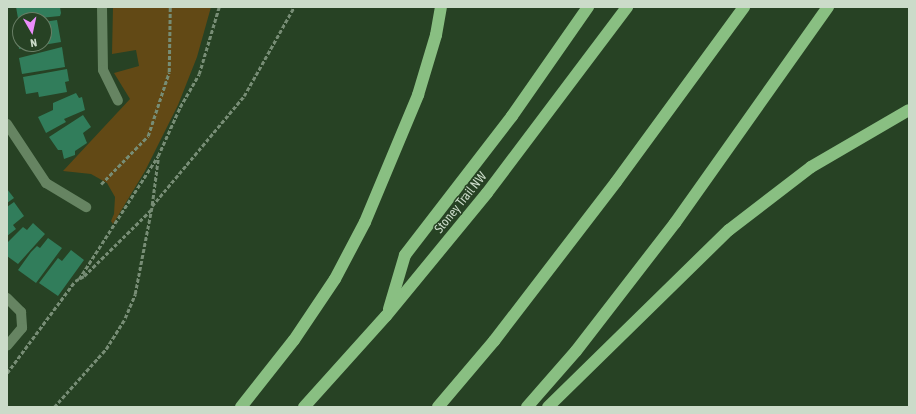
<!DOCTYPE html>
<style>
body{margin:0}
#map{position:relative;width:916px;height:414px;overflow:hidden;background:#274224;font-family:"Asap Condensed",sans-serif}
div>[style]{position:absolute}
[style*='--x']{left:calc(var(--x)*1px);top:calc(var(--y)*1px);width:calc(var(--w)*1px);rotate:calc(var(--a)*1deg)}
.green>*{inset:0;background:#624915}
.building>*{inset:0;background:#317d5b}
.path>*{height:2.5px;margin-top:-1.25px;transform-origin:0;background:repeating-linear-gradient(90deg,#778d75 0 4px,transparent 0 6px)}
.minor>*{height:10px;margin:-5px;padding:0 5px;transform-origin:5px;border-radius:5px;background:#668462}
.highway>*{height:12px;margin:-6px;padding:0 6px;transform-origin:6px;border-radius:6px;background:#89bf82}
span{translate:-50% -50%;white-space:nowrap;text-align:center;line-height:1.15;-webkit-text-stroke:3px #274224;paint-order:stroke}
.street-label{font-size:13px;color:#cbdbc9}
.frame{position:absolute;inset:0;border:8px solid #cbdbc9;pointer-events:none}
.north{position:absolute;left:12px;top:12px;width:40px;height:40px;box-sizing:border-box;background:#274224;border:1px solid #697f66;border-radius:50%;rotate:171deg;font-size:11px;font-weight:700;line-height:16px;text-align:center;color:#cbdbc9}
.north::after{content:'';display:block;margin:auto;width:14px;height:18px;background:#eb8dfb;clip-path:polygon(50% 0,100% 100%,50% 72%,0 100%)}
</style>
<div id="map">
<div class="green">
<i style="clip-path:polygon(113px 7px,211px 7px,197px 57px,178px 105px,145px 171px,113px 224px,111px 221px,114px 214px,115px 197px,107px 183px,91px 174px,63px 171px,130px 99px,114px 73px,139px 66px,136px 50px,112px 54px)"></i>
</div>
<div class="building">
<i style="clip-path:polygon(16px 7px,60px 7px,61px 13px,60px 16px,20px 20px,19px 24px)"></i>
<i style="clip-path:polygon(57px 20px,61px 42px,19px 49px,17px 33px,20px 32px,20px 44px,44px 44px,44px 22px)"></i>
<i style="clip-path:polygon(62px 47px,65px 67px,22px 74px,19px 58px)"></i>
<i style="clip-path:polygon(67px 69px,69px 81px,65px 82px,67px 92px,39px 97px,38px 92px,26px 94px,23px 77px)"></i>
<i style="clip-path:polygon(76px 93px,79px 98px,82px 97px,85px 110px,64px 119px,66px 122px,46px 133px,38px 117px,53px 110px,53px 103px)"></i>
<i style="clip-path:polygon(83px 115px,91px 127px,83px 133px,87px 143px,75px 151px,75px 155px,64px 159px,62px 150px,58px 150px,49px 137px)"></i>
<i style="clip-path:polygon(7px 189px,14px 198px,7px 203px)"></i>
<i style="clip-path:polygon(14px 202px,24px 216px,13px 225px,16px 229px,7px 236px,7px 207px)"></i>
<i style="clip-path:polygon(33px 223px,45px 234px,18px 264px,7px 256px,7px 243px,23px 227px,27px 230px)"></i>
<i style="clip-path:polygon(48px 238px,62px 248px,36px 283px,18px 270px,31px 252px,37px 246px,40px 248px)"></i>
<i style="clip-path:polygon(71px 250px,84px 260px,58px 296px,39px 283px,58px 258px,62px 261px)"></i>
</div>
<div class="path">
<i style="--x:101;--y:184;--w:67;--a:-45.6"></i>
<i style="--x:148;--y:136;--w:67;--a:-71.8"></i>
<i style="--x:169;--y:72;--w:65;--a:-89.1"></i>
<i style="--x:152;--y:205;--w:46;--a:-82.6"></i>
<i style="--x:79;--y:279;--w:146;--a:-57.3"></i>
<i style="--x:158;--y:156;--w:54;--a:-65.8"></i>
<i style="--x:180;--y:107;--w:38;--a:-60"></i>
<i style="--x:199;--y:74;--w:70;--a:-73.4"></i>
<i style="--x:7;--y:373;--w:114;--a:-53.5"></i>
<i style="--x:75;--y:281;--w:10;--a:-29"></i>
<i style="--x:84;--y:276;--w:94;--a:-44.6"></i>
<i style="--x:54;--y:407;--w:78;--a:-48.1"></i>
<i style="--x:106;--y:349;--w:36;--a:-58"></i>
<i style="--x:125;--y:318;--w:26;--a:-67"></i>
<i style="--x:135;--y:294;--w:90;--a:-79.1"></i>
<i style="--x:152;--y:206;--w:143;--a:-50.1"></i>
<i style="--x:244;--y:96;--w:102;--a:-60.7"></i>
</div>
<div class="minor">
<i style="--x:102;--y:7;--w:63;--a:89.1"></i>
<i style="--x:103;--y:70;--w:34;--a:64"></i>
<i style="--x:7;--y:124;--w:71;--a:56.5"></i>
<i style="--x:46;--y:183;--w:47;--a:31"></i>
<i style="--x:7;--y:298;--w:20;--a:45"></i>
<i style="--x:21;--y:312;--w:16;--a:86"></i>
<i style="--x:22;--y:328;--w:23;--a:130"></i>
</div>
<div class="highway">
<i style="--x:389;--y:309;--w:56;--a:-73.5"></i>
<i style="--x:405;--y:255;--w:175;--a:-52.4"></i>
<i style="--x:512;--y:116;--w:133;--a:-55.1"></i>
<i style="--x:241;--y:407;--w:85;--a:-51.7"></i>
<i style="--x:294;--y:340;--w:73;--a:-56.1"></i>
<i style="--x:335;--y:279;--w:64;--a:-62.2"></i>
<i style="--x:365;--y:222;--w:138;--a:-67.3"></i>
<i style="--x:418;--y:95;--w:63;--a:-73.3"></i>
<i style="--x:436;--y:35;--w:28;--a:-80"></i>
<i style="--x:304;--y:407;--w:122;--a:-48"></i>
<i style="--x:386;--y:316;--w:159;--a:-50.6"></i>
<i style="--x:487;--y:193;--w:233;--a:-53"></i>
<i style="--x:438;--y:407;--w:87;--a:-49.7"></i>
<i style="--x:494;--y:341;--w:200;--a:-52.5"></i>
<i style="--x:616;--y:182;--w:217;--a:-53.8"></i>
<i style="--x:527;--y:407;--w:74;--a:-48.8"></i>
<i style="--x:576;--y:351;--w:162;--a:-52.3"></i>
<i style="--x:675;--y:223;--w:265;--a:-54.7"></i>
<i style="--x:548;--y:407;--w:253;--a:-44.4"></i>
<i style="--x:729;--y:230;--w:103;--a:-37.5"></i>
<i style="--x:811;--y:167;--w:113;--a:-30.2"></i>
</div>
<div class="street-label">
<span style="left:461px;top:203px;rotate:-51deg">Stoney Trail NW</span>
</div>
<div class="frame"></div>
<div class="north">N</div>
</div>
